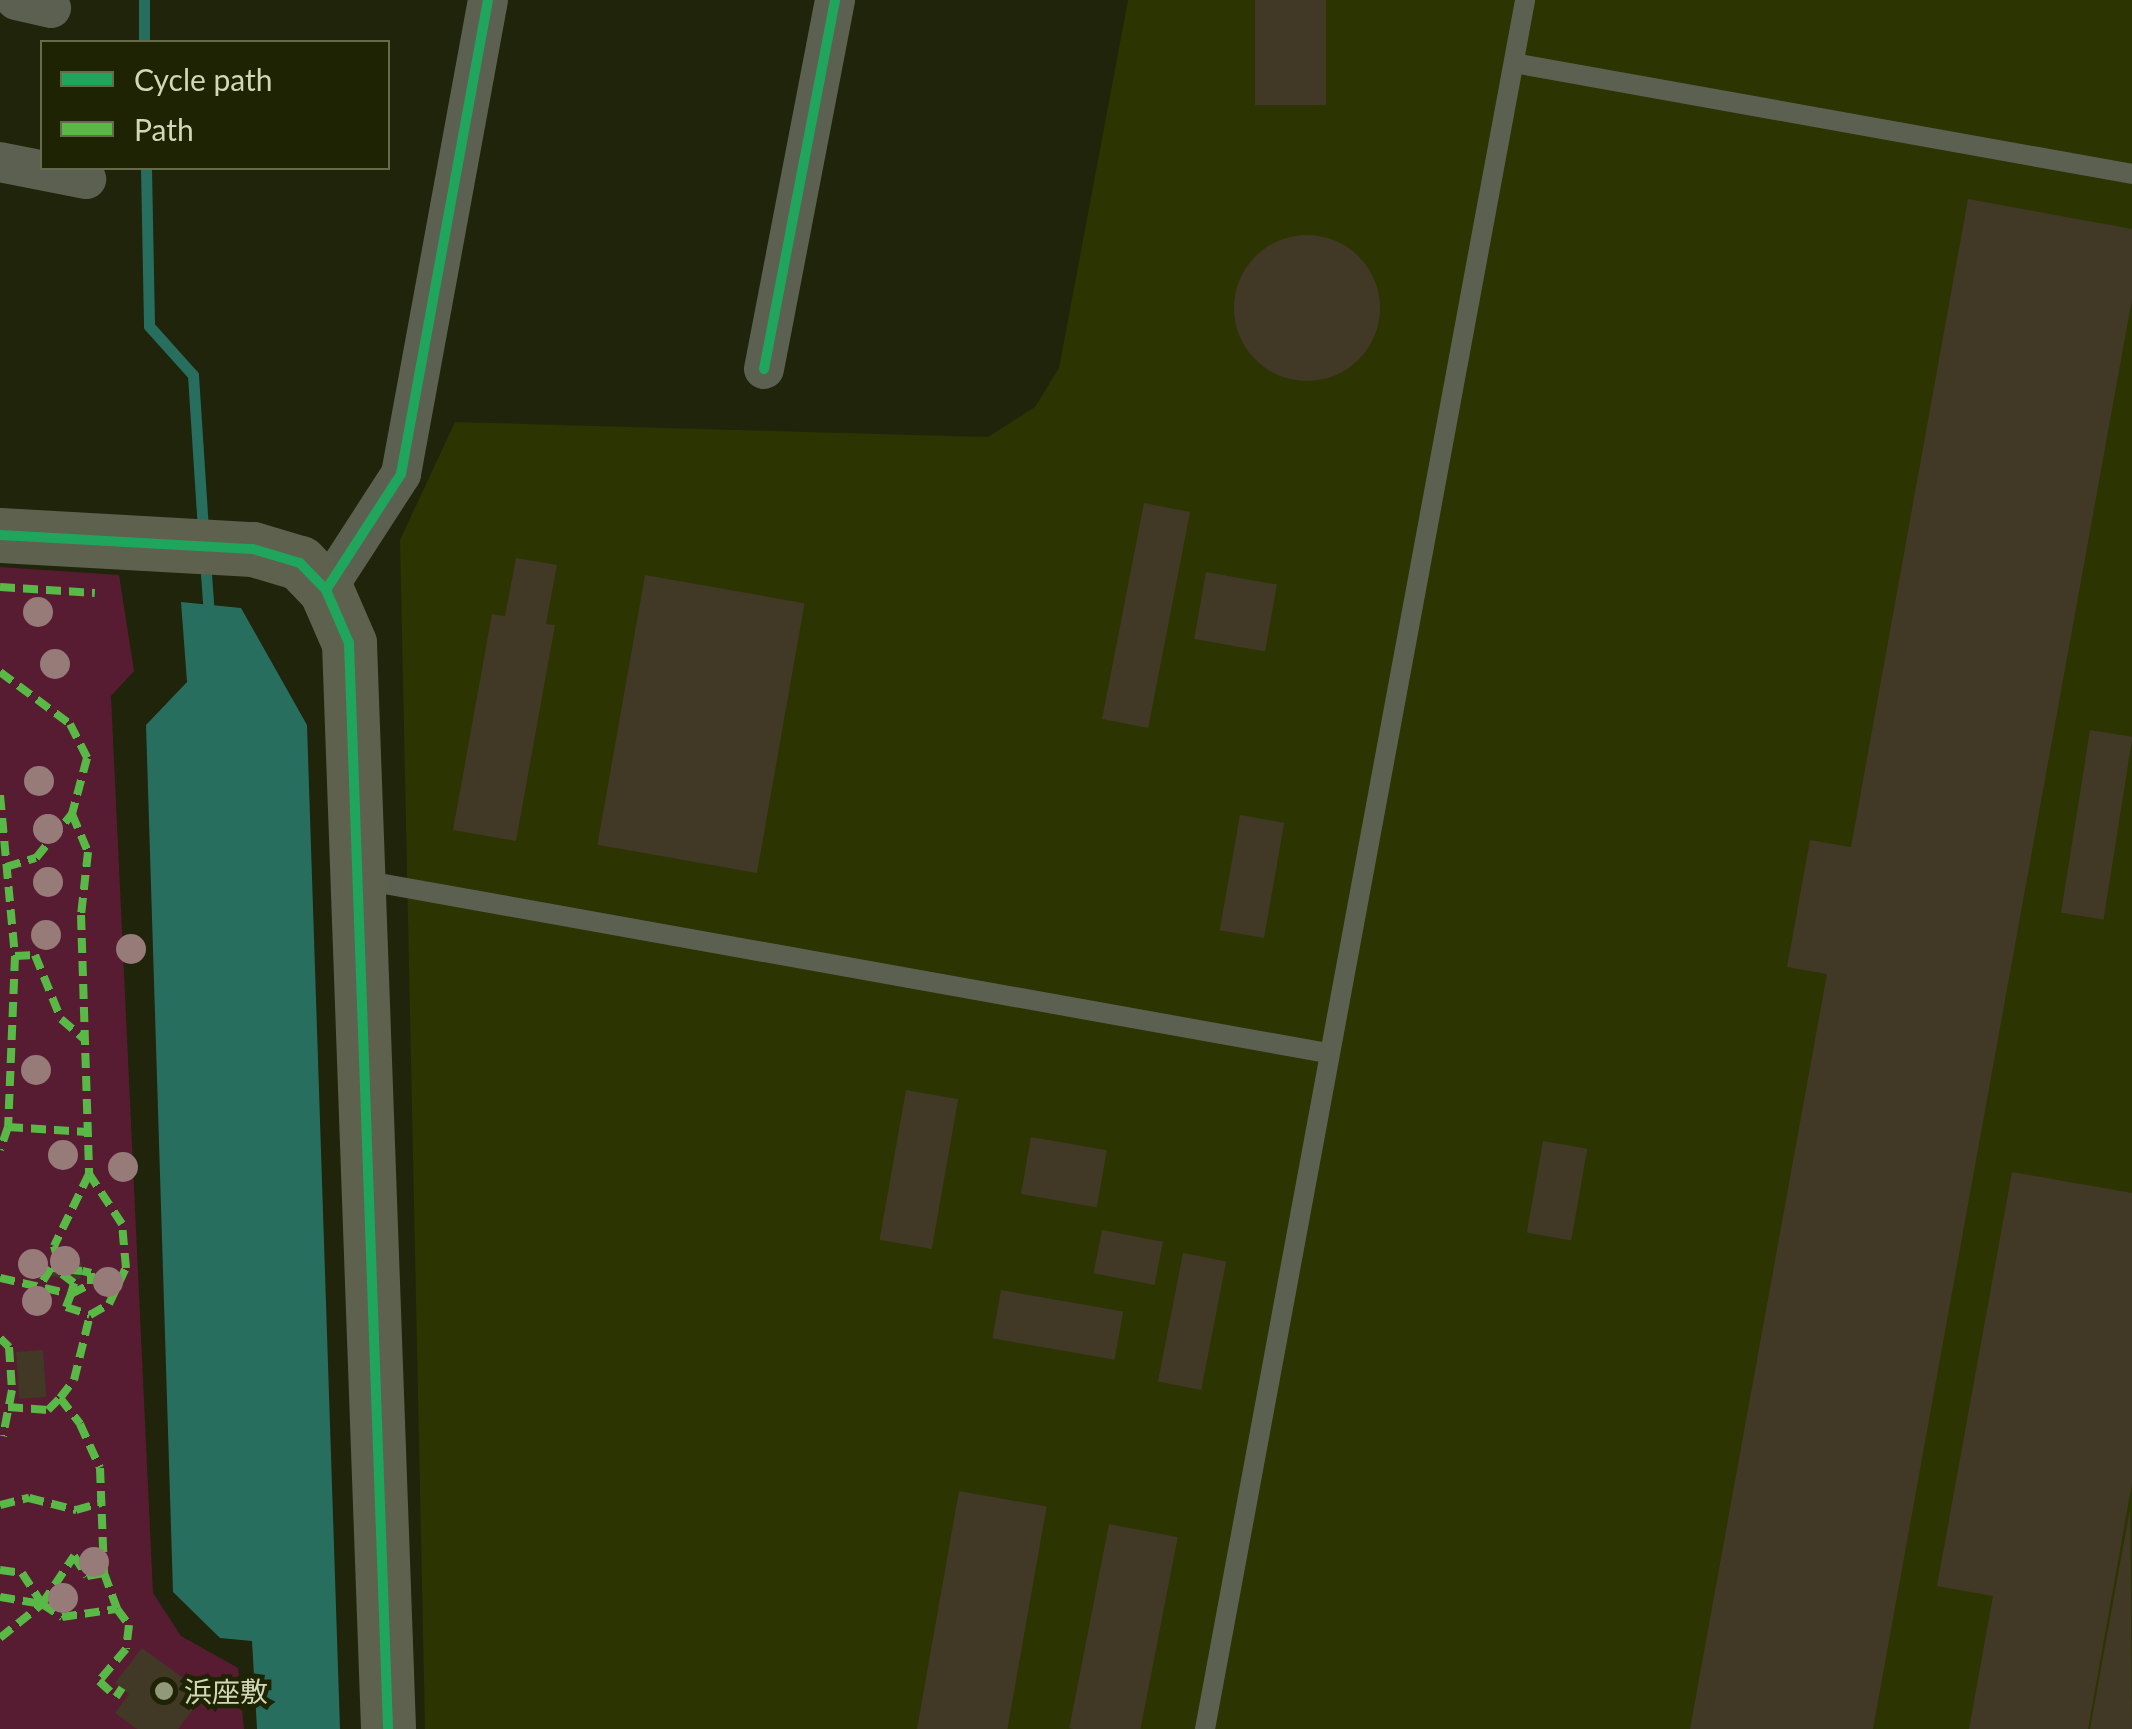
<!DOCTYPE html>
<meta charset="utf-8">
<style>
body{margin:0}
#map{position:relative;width:2132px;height:1729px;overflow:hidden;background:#1f240a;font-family:Lato,"Noto Sans JP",sans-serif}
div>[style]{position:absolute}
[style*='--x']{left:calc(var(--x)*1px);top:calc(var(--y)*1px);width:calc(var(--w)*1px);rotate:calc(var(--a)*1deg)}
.built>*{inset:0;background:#2c3401}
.green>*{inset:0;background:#581c32}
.water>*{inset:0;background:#276e5f}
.stream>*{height:11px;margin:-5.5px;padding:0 5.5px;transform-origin:5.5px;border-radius:5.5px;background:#276e5f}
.building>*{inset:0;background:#413926;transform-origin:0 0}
.round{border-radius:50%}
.lane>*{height:20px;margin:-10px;padding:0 10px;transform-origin:10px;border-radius:10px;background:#5c6051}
.street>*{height:40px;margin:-20px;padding:0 20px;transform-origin:20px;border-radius:20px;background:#5c6051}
.secondary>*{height:55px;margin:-27.5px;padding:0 27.5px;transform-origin:27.5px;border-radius:27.5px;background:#5d614e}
.quiet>*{height:8px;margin-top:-4px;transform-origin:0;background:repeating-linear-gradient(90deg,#58b947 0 15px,transparent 0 23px)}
.cycleway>*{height:10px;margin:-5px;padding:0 5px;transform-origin:5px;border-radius:5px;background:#20a55d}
.trees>*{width:30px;height:30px;margin:-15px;border-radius:50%;background:#967b78}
.dots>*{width:28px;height:28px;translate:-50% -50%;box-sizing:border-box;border:5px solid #1d2303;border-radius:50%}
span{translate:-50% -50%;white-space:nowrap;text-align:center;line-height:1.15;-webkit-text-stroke:9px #1d2303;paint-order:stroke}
.poi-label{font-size:28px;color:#d0d8b8}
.left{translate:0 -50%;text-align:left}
.legend{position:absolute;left:40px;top:40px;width:350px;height:130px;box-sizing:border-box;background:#1d2303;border:2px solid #656b4b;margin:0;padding:12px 18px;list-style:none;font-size:30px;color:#d0d8b8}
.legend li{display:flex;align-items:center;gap:20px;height:50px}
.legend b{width:50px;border:2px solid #656b4b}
</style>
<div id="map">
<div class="built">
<i style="clip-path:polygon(1128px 0,2132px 0,2132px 1729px,425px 1729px,400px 540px,455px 422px,988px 437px,1035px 407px,1059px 368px)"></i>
</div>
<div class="green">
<i style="clip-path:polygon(0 567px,119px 575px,134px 671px,111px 696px,153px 1593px,181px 1636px,238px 1668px,244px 1729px,0 1729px)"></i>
</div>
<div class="water">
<i style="clip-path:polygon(181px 602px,241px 608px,307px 725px,340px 1729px,257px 1729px,252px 1641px,220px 1638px,173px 1592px,146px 725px,187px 682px)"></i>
</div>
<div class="stream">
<i style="--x:144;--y:0;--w:42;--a:90"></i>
<i style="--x:146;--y:168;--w:158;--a:88.9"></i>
<i style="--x:149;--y:326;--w:66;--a:48.1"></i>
<i style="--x:193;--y:375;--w:156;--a:86.3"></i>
<i style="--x:205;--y:560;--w:56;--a:85.9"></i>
</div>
<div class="building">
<i style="left:1255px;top:0;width:71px;height:105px"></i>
<i style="clip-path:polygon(1968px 199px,2132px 229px,2132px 299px,1873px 1729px,1690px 1729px,1827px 974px,1787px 967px,1810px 840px,1851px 847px)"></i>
<i class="round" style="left:1234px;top:235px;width:146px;height:146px"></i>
<i style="left:1144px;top:503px;width:47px;height:220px;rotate:11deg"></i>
<i style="clip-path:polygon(516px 558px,557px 565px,546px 624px,555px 625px,516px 841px,453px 830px,492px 614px,505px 616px)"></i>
<i style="left:1206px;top:572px;width:72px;height:68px;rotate:10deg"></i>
<i style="left:645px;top:575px;width:162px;height:274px;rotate:10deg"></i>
<i style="left:2090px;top:730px;width:43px;height:185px;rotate:9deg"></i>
<i style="left:1240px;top:815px;width:45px;height:117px;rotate:10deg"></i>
<i style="left:906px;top:1090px;width:53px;height:152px;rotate:10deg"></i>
<i style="left:1031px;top:1137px;width:77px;height:58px;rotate:10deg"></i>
<i style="left:1543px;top:1141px;width:45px;height:93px;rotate:10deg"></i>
<i style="clip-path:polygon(2012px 1172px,2132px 1193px,2132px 1483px,2088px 1729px,1969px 1729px,1993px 1596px,1937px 1586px)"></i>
<i style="left:1102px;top:1230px;width:62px;height:44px;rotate:11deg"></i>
<i style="left:1183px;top:1253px;width:44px;height:131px;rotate:11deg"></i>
<i style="left:52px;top:1260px;width:30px;height:16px;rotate:6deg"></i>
<i style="left:1001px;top:1290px;width:124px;height:49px;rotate:10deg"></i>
<i style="left:43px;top:1350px;width:47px;height:27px;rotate:86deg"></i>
<i style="left:959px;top:1491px;width:89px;height:242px;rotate:10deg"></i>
<i style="clip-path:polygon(2130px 1509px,2132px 1729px,2090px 1729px)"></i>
<i style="left:1109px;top:1524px;width:70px;height:208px;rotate:11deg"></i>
<i style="clip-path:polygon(142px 1648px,205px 1694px,178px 1729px,137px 1729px,115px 1713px,129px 1694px,115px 1683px)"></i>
</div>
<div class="lane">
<i style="--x:1514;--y:63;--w:628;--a:10.18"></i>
<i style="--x:362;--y:880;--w:980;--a:10.16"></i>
<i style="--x:1205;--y:1729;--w:1758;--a:-79.51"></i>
</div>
<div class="street">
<i style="--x:16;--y:0;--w:36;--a:13"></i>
<i style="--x:0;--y:162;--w:88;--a:11.2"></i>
<i style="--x:764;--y:369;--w:376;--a:-79.1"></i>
<i style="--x:326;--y:590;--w:138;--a:-57.1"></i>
<i style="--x:401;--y:474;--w:482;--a:-79.6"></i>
</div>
<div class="secondary">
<i style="--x:0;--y:535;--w:253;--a:3.2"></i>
<i style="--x:253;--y:549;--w:49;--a:16.6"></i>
<i style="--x:300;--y:563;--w:37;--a:46"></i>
<i style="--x:326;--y:590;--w:58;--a:66.5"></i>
<i style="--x:349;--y:643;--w:1087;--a:87.94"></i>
</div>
<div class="quiet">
<i style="--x:0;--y:587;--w:95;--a:3.6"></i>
<i style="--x:0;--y:672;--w:87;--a:36.6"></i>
<i style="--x:70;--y:724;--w:38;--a:63"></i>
<i style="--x:87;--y:758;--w:58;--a:105"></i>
<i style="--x:72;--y:814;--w:41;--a:67.2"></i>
<i style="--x:88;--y:852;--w:63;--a:96.3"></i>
<i style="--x:81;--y:915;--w:259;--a:88.2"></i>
<i style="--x:89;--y:1174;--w:80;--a:115.9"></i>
<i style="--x:54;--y:1246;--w:29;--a:74"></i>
<i style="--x:62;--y:1274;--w:15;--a:37"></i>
<i style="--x:74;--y:1283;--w:11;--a:105"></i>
<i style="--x:71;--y:1294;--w:22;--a:-27"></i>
<i style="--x:91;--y:1284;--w:11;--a:-90"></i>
<i style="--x:91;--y:1273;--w:9;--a:-167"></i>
<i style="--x:82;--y:1271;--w:31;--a:-174"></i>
<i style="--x:51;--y:1268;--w:22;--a:122"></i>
<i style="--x:0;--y:795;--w:162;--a:84.7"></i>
<i style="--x:15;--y:956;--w:171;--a:92.3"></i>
<i style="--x:8;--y:1127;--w:24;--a:109"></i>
<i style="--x:6;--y:867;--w:31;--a:-17"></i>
<i style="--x:36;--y:858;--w:57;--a:-50.7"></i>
<i style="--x:15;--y:956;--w:20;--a:-3"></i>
<i style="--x:35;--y:955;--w:69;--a:67.9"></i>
<i style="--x:61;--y:1019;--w:32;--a:41"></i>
<i style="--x:8;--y:1127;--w:79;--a:3.6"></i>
<i style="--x:0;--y:1278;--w:73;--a:12.7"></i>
<i style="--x:71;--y:1294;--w:14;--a:111"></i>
<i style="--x:66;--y:1307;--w:25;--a:18"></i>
<i style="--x:0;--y:1338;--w:13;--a:45"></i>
<i style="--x:9;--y:1347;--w:43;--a:86"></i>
<i style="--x:12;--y:1390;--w:47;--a:101.1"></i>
<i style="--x:60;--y:1398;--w:23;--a:-52"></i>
<i style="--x:74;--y:1380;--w:67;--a:-76.2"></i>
<i style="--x:90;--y:1315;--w:22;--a:-30"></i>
<i style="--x:109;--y:1304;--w:40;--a:-65"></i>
<i style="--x:126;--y:1268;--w:44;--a:-95.2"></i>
<i style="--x:122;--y:1224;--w:60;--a:-123.4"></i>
<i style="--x:8;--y:1407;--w:40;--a:4.3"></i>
<i style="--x:48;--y:1410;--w:17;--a:-45"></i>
<i style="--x:60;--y:1398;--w:33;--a:52"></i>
<i style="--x:80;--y:1424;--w:48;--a:65.6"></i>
<i style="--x:100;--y:1468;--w:105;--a:87.8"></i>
<i style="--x:104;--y:1573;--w:38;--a:70"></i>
<i style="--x:0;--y:1505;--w:30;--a:-14"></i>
<i style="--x:29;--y:1498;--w:49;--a:14.3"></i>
<i style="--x:76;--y:1510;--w:26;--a:-16"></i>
<i style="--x:0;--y:1570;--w:22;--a:8"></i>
<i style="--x:22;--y:1573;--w:37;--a:57"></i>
<i style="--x:42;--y:1604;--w:24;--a:33"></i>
<i style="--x:62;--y:1617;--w:56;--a:-8.3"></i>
<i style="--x:117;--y:1609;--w:20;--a:53"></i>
<i style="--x:129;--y:1625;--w:24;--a:97"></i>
<i style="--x:126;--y:1649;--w:42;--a:130.2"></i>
<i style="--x:99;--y:1681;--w:23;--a:43"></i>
<i style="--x:116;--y:1697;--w:11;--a:-56"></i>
<i style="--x:0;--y:1597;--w:43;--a:9.5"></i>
<i style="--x:0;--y:1638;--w:54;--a:-39"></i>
<i style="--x:42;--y:1604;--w:58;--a:-56.3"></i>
<i style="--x:74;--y:1556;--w:24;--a:57"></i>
<i style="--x:87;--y:1576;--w:17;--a:-10"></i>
</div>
<div class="cycleway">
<i style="--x:764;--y:369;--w:376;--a:-79.1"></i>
<i style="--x:0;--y:535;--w:253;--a:3.2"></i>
<i style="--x:253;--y:549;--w:49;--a:16.6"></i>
<i style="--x:300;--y:563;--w:37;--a:46"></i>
<i style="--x:326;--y:590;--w:58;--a:66.5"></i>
<i style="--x:349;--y:643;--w:1087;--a:87.94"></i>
<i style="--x:326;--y:590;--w:138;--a:-57.1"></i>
<i style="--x:401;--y:474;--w:482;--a:-79.6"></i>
</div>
<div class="trees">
<i style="left:38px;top:612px"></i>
<i style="left:55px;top:664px"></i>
<i style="left:39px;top:781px"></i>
<i style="left:48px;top:829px"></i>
<i style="left:48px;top:882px"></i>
<i style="left:46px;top:935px"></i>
<i style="left:131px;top:949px"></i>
<i style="left:36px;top:1070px"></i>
<i style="left:63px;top:1155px"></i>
<i style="left:123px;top:1167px"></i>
<i style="left:65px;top:1261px"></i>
<i style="left:33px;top:1264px"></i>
<i style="left:108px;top:1282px"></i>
<i style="left:37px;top:1301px"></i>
<i style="left:94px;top:1562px"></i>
<i style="left:63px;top:1598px"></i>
</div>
<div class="dots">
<i style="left:164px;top:1691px;background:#92997b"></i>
</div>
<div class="poi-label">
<span class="left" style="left:184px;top:1691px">浜座敷</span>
</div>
<ul class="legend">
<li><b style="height:12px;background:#20a55d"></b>Cycle path</li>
<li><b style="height:12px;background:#58b947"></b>Path</li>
</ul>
</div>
